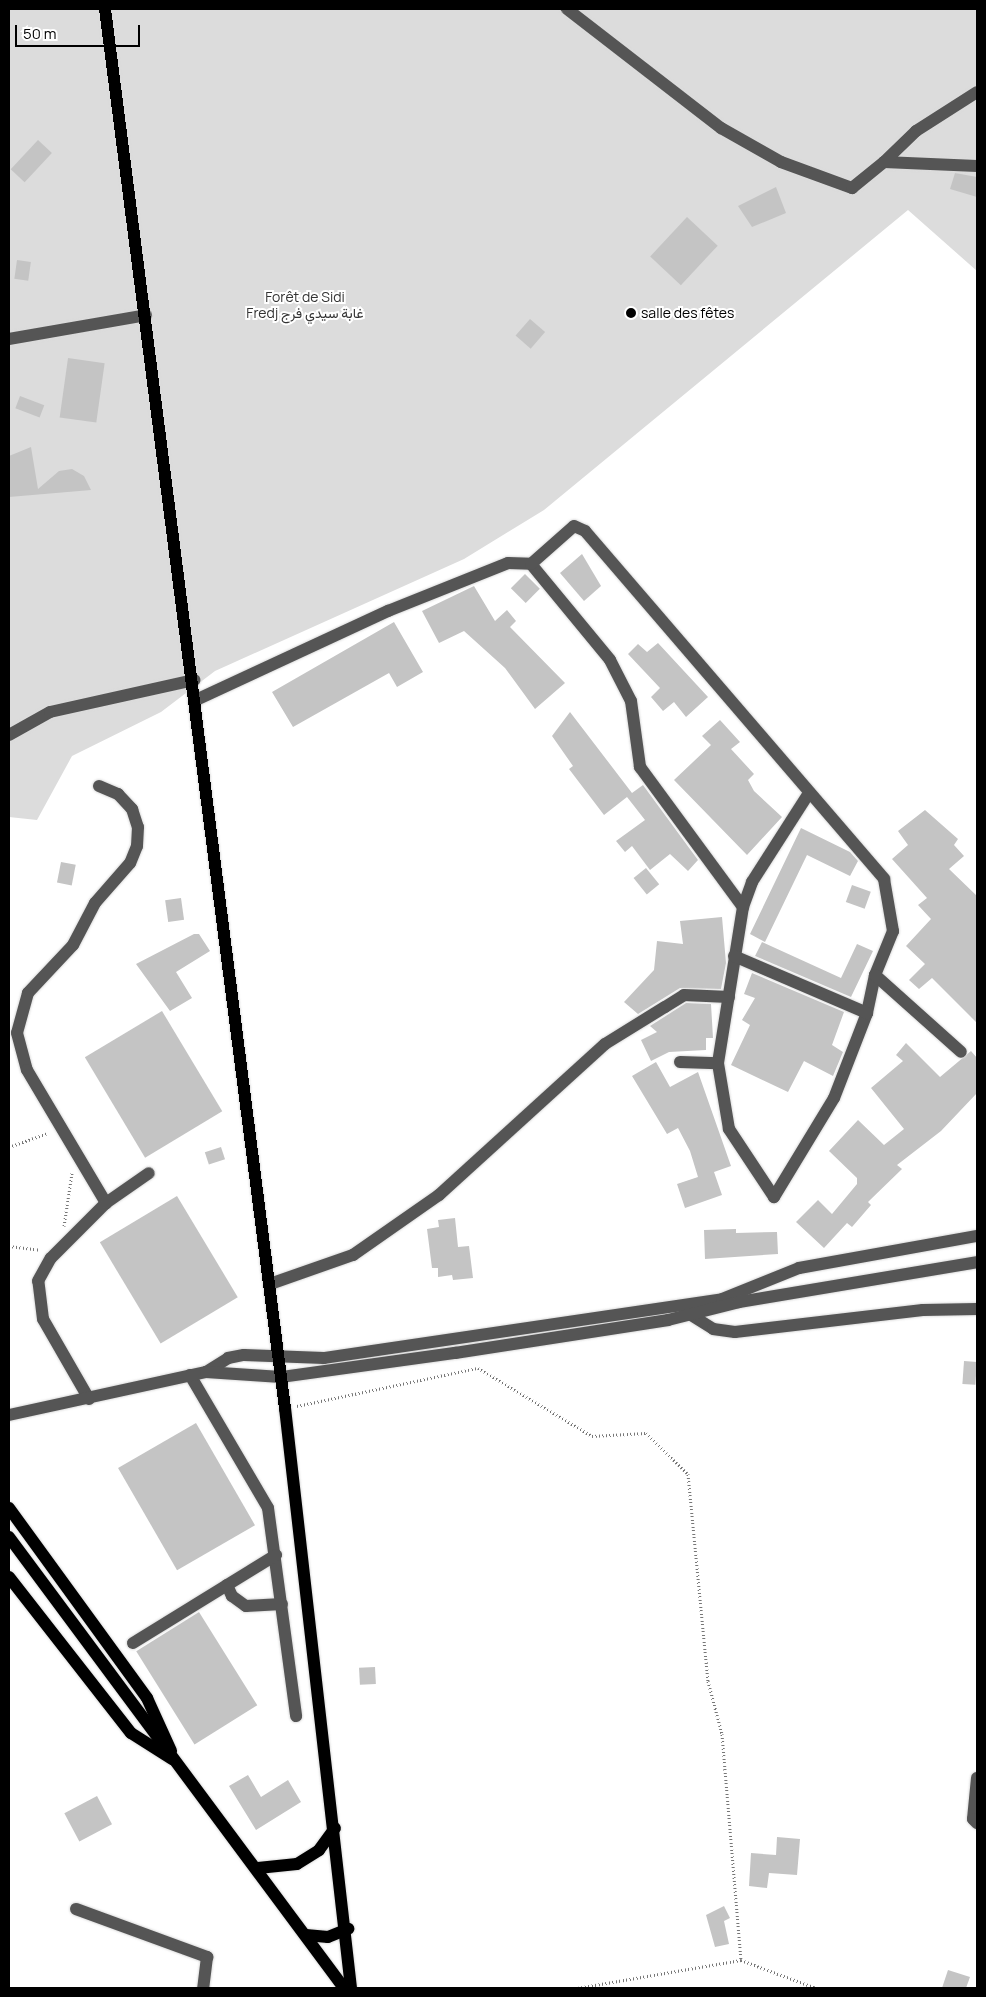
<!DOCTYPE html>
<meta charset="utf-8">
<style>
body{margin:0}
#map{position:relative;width:986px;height:1997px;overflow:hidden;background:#fff;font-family:Manrope,Vazirmatn,sans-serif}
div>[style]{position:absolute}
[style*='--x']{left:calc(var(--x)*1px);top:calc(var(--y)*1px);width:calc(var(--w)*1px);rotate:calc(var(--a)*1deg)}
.green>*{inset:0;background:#dcdcdc}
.building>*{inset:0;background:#c4c4c4;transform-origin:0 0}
.path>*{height:3px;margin-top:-1.5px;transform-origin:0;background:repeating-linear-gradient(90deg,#777 0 1px,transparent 0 3.5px)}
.roads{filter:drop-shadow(0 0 1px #dbdbdb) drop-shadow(0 0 1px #dbdbdb)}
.minor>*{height:12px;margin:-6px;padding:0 6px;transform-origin:6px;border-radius:6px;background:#555}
.major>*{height:12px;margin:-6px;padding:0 6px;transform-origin:6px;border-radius:6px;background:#000}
.dots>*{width:14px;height:14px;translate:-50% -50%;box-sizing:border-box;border:2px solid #fff;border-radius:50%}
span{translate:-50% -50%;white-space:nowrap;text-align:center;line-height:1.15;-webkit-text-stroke:4px #fff;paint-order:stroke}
.park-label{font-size:14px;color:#333}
.poi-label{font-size:14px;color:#000}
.left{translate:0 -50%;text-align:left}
.frame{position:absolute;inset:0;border:10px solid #000;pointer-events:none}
.scale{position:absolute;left:15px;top:25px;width:125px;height:22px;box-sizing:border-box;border:2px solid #000;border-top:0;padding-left:6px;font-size:15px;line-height:18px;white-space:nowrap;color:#000;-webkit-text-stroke:4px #fff;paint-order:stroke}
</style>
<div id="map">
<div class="green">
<i style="clip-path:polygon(9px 9px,977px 9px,977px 271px,908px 210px,544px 510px,464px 559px,215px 671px,161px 712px,72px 756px,37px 820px,9px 817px)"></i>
</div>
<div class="building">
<i style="left:38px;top:140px;width:19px;height:40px;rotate:43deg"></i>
<i style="clip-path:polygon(955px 173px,977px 177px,977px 197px,950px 189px)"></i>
<i style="clip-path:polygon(776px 187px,786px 213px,752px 227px,738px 206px)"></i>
<i style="left:687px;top:217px;width:42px;height:54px;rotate:43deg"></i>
<i style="left:17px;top:260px;width:14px;height:19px;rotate:8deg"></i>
<i style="left:530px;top:319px;width:20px;height:22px;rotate:41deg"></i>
<i style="left:68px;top:358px;width:37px;height:60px;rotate:8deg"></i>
<i style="left:20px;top:396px;width:26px;height:13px;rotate:21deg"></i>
<i style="clip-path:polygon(31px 447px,38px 489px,59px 471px,72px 469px,84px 476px,91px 490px,9px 497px,9px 456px)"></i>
<i style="clip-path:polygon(582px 554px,601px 586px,584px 601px,560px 573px)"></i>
<i style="left:525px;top:574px;width:21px;height:20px;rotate:45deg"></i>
<i style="clip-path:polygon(474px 586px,495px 621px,507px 610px,516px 621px,510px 627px,565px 683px,535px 709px,505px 668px,464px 631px,439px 643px,422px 611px)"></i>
<i style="clip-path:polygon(394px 622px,423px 672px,397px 687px,389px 673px,293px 727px,272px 692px)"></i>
<i style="clip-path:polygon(658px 643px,708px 697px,686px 717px,674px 702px,663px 711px,651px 697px,660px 688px,628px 654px,638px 644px,647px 652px)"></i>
<i style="clip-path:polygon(570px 712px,632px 793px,643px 785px,698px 860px,688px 871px,670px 854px,650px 870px,632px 846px,625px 852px,616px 841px,645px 820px,627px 797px,604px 815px,569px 769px,573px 766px,552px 736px)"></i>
<i style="clip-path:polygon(720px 720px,740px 742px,731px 749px,754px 774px,748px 780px,754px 791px,782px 817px,747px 855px,674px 780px,711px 745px,702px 736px)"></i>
<i style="clip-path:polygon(925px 810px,958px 839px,954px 845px,964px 856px,949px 869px,977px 896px,977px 1023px,932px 978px,919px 989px,909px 980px,925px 964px,906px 946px,931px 919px,918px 905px,927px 898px,892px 859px,908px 845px,898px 831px)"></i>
<i style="clip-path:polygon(801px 828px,850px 852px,858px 861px,850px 876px,807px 855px,765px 942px,750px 934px)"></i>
<i style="left:61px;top:862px;width:15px;height:21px;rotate:11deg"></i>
<i style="left:646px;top:868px;width:21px;height:16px;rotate:51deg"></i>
<i style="left:852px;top:885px;width:20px;height:18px;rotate:20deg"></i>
<i style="left:181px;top:898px;width:22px;height:16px;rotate:82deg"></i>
<i style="clip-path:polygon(722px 917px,726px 963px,721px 989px,680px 988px,638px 1014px,624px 1002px,654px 970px,657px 941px,683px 944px,680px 921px)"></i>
<i style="clip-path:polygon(194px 934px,199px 934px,210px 951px,176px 972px,192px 998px,170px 1011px,136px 964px)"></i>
<i style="clip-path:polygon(762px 942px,841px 978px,857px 944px,873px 951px,851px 997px,755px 956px)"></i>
<i style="clip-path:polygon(752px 973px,844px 1012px,832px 1045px,843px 1052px,833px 1076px,804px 1061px,788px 1092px,731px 1065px,750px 1025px,742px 1020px,755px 998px,744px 994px)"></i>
<i style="clip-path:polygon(686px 1003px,711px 1004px,713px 1038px,706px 1038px,706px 1050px,669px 1052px,651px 1061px,641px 1040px,657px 1032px,650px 1026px)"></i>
<i style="left:162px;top:1011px;width:117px;height:90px;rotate:59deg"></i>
<i style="clip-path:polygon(906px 1043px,940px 1077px,971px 1051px,977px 1058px,977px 1093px,941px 1131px,897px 1165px,902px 1169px,868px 1202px,871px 1205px,852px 1227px,847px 1223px,824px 1248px,796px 1222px,818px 1200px,832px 1214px,857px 1184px,857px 1178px,829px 1151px,858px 1120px,884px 1145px,904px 1129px,871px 1088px,903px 1061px,896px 1055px)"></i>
<i style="clip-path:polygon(656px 1062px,670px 1087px,698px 1072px,731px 1166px,714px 1172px,722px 1195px,685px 1208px,677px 1184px,698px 1177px,690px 1151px,678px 1128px,667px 1134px,632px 1076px)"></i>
<i style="left:221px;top:1147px;width:13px;height:17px;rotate:72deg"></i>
<i style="left:177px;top:1196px;width:118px;height:90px;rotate:59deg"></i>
<i style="clip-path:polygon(455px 1218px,458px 1247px,469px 1246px,473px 1278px,453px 1280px,452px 1275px,438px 1277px,438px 1268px,432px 1268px,427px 1229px,439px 1227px,438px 1220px)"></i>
<i style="clip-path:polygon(736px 1229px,736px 1233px,777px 1232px,778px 1254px,705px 1259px,704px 1230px)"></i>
<i style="left:964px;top:1361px;width:13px;height:23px;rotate:4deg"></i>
<i style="left:196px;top:1423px;width:118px;height:90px;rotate:60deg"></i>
<i style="left:199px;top:1612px;width:110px;height:74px;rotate:58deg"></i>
<i style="left:375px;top:1667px;width:17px;height:16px;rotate:87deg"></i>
<i style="clip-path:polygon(248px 1775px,261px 1797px,288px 1780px,301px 1802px,256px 1830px,229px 1786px)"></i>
<i style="left:97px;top:1796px;width:32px;height:37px;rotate:62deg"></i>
<i style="clip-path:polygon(777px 1837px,800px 1839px,797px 1875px,769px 1873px,767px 1888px,749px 1886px,751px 1853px,776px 1855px)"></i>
<i style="clip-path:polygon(724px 1906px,730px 1918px,724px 1921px,729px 1944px,715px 1947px,706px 1915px)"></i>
<i style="clip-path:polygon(948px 1970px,970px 1977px,966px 1988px,942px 1988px)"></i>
</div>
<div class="path">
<i style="--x:9;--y:1147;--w:41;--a:-19.7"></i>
<i style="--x:64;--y:1226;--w:54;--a:-81.4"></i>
<i style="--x:9;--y:1246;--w:31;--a:7"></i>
<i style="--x:297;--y:1406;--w:185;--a:-11.9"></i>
<i style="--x:478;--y:1368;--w:133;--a:30.8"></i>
<i style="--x:592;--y:1436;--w:54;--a:-3.2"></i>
<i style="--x:646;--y:1433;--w:59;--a:44.3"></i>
<i style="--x:688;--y:1474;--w:208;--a:84.5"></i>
<i style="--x:708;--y:1681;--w:55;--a:75.2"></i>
<i style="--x:722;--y:1734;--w:227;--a:85.2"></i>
<i style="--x:741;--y:1960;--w:166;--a:170.3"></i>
<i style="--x:741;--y:1960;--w:80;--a:20.5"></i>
</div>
<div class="roads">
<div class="minor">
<i style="--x:567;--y:9;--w:195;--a:37.7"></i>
<i style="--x:721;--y:128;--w:69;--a:29.5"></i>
<i style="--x:781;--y:162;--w:76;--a:20.1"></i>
<i style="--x:852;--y:188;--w:41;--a:-39.1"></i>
<i style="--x:884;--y:162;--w:93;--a:2.5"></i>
<i style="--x:884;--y:162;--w:45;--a:-44.1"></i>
<i style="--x:916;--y:131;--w:72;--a:-32.6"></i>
<i style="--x:9;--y:339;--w:139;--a:-9.9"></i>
<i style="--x:531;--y:564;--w:124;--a:50.5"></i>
<i style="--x:610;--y:660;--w:46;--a:62.9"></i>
<i style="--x:631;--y:701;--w:67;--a:82.2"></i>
<i style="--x:640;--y:767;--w:174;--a:53.7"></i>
<i style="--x:196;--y:700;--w:212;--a:-24.9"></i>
<i style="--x:388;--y:611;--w:129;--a:-21.8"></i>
<i style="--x:508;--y:563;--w:23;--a:2"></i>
<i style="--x:531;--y:564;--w:57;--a:-41.5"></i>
<i style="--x:574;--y:526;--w:12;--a:24"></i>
<i style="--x:585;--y:531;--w:459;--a:49.3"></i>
<i style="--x:884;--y:879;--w:53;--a:80.2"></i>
<i style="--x:893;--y:931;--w:48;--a:112.2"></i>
<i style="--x:875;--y:975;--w:39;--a:102"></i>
<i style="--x:867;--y:1013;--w:91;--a:111.2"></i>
<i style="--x:834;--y:1098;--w:116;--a:121.2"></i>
<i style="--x:774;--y:1197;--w:82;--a:-123.5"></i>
<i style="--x:729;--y:1129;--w:67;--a:-99.5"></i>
<i style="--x:718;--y:1063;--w:158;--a:-80.9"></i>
<i style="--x:743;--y:907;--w:27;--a:-70"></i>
<i style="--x:752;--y:882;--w:106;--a:-57.4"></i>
<i style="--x:9;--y:735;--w:47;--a:-29.3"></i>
<i style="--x:50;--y:712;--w:148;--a:-12.5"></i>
<i style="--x:99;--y:786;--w:21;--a:23"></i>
<i style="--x:118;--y:794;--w:21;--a:47"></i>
<i style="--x:132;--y:809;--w:19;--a:72"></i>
<i style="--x:138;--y:827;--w:19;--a:93"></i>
<i style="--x:137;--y:846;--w:18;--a:112"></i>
<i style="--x:130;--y:863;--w:53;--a:131.2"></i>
<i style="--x:95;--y:903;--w:47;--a:117.6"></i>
<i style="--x:73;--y:945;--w:66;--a:133.2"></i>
<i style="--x:28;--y:993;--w:41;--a:105.4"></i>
<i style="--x:17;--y:1033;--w:38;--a:75"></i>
<i style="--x:27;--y:1070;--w:155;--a:59.3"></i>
<i style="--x:734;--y:956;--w:145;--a:23.2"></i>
<i style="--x:875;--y:975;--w:115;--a:41.8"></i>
<i style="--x:680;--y:1062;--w:38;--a:2"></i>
<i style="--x:270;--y:1284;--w:88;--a:-19.3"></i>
<i style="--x:353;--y:1255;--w:105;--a:-34.9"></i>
<i style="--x:439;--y:1195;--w:224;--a:-42.3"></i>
<i style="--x:605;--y:1044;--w:70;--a:-31.7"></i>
<i style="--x:665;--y:1007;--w:22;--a:-32"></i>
<i style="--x:684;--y:995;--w:45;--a:2.5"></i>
<i style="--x:691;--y:1315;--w:26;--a:32"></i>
<i style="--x:713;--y:1329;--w:22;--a:8"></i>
<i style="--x:735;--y:1332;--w:189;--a:-6.7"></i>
<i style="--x:923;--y:1310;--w:54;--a:-1.1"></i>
<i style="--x:206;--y:1372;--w:26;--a:-32"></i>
<i style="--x:228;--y:1358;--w:16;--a:-11"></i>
<i style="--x:244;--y:1355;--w:80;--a:2.1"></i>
<i style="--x:324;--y:1358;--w:402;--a:-8.4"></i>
<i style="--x:722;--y:1299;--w:83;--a:-21.9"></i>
<i style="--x:799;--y:1268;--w:181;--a:-10.2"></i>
<i style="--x:190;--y:1375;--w:154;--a:59.6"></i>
<i style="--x:268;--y:1508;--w:210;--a:82.3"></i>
<i style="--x:89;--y:1399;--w:92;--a:-119.9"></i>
<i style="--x:43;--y:1319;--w:38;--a:-97"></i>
<i style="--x:38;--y:1281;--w:26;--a:-61"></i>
<i style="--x:51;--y:1258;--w:78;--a:-45"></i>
<i style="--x:106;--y:1203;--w:52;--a:-34.9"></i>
<i style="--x:9;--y:1415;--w:202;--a:-12.3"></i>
<i style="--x:206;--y:1372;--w:75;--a:3.8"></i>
<i style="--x:281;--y:1377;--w:176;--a:-7.9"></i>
<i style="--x:455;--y:1353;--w:216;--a:-8.8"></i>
<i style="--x:668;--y:1320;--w:73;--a:-14.2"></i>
<i style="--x:739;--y:1302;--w:241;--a:-9.5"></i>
<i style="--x:227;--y:1585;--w:12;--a:66"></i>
<i style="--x:232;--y:1596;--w:17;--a:36"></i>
<i style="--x:246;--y:1606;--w:36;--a:-3"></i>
<i style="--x:133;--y:1643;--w:168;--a:-31.6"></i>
<i style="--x:977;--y:1778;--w:41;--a:95.6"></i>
<i style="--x:973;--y:1819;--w:6;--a:45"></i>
<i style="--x:76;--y:1909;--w:140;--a:20.1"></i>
<i style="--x:207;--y:1957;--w:31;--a:97"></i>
</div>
<div class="major">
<i style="--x:105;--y:9;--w:1411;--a:82.67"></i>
<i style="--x:285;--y:1408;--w:584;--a:83.51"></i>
<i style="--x:9;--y:1508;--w:235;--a:54"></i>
<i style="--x:147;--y:1698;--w:58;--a:65.6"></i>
<i style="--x:9;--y:1537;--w:562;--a:53.4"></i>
<i style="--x:9;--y:1577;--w:198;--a:52"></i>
<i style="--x:131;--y:1733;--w:49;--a:32.4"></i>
<i style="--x:258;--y:1868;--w:39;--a:-6"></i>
<i style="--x:297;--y:1864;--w:26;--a:-32"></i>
<i style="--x:319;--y:1850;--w:27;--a:-54"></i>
<i style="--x:306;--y:1935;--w:22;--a:5"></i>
<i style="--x:328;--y:1937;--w:22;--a:-22"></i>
</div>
</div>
<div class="dots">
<i style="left:631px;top:313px;background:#000"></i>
</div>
<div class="park-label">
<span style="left:305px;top:305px">Forêt de Sidi<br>Fredj غابة سيدي فرج</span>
</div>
<div class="poi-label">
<span class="left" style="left:641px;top:313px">salle des fêtes</span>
</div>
<div class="frame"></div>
<div class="scale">50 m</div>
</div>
